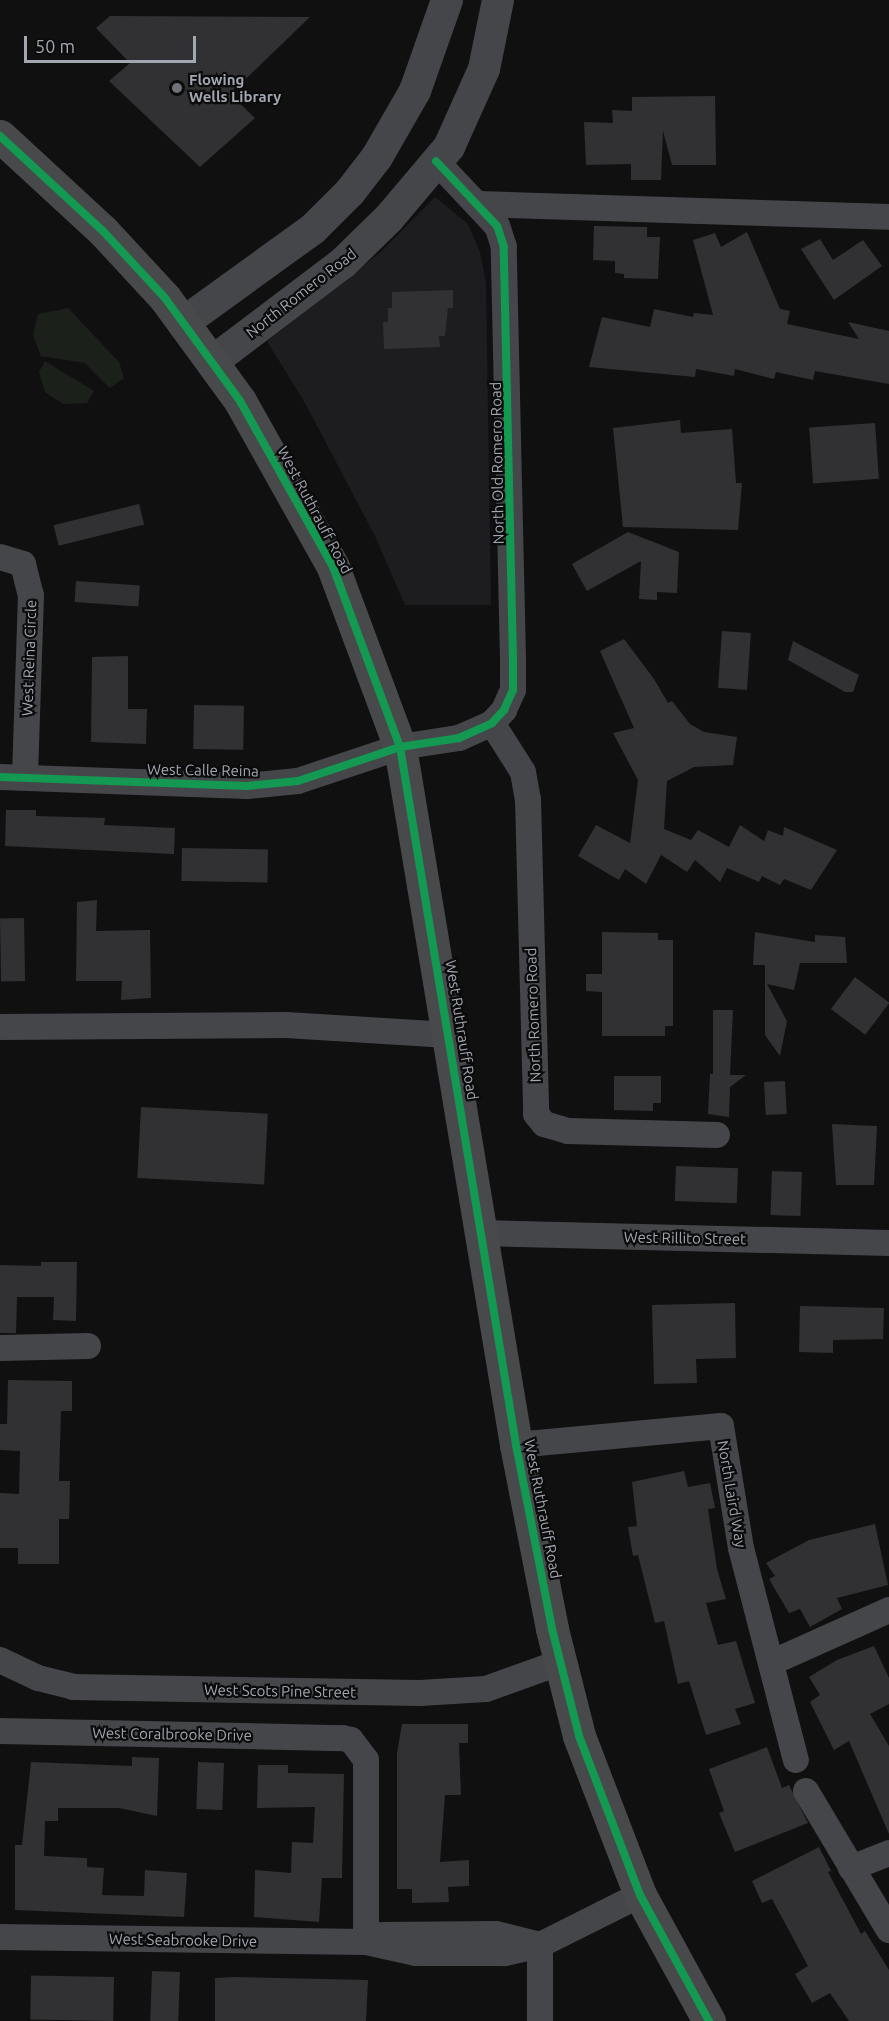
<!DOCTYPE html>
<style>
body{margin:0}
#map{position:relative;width:889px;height:2021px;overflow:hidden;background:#101011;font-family:Ubuntu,sans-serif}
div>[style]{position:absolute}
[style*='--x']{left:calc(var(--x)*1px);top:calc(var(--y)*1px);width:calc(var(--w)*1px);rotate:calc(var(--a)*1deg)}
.built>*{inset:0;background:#1d1d1f}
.green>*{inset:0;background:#1b201b}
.building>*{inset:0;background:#313133;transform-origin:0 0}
.minor>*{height:26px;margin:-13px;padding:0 13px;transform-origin:13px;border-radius:13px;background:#454649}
.tertiary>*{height:32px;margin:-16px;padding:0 16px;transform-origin:16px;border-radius:16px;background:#454649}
.primary>*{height:33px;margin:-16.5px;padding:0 16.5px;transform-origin:16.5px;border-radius:16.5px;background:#47494b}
.cycleway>*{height:8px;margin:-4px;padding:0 4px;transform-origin:4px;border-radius:4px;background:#139951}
.dots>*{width:16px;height:16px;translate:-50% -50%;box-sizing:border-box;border:3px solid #0b0b0c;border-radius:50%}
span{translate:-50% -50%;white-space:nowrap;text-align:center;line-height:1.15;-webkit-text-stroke:4.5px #0b0b0c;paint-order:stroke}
.poi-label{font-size:15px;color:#a2a7b1;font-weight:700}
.left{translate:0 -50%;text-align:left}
.street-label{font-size:15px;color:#a2a7b1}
.scale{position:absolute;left:24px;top:36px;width:172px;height:27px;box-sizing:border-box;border:3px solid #a2a7b1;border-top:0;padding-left:8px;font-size:18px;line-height:21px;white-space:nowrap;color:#a2a7b1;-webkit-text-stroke:4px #0b0b0c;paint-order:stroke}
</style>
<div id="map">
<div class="built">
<i style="clip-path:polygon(435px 197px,468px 224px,480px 252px,486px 283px,491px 605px,405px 605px,375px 536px,305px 403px,267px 341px,381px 252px)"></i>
</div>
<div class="green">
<i style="clip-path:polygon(68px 308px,119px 362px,124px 378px,110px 388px,85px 363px,41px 356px,33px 335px,38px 314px)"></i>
<i style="clip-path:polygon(45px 361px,94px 391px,87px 403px,63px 404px,45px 392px,39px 372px)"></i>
</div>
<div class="building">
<i style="clip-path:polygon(110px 16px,310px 17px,230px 94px,255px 118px,200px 167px,109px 81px,130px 63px,96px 28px)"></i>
<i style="clip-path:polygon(715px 96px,716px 165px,672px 165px,663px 131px,661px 180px,631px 180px,631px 164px,586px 165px,584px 122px,613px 123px,612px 110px,632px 111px,632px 97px)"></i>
<i style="clip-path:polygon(594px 226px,647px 227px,647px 237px,660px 237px,658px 279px,624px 278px,624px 274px,615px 273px,615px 261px,593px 260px)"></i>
<i style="clip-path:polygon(747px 232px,780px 309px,790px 311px,787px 324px,859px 339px,848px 322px,889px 331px,889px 384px,815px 371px,813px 380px,776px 372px,774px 379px,735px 369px,734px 376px,696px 369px,695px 377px,589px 367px,602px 317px,650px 327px,654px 309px,693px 317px,694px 313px,713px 315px,693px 240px,715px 233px,721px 247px)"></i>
<i style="clip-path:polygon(820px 239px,833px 260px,863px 240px,882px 266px,834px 300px,801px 249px)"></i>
<i style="clip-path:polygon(453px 290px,453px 308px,448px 308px,445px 336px,439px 336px,440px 347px,384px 349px,383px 322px,388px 322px,388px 308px,392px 308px,392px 292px)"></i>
<i style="clip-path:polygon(680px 420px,681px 433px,732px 429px,736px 483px,742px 483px,738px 530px,623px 527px,613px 428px)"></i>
<i style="left:875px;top:423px;width:56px;height:66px;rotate:86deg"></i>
<i style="left:139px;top:504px;width:21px;height:88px;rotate:76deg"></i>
<i style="clip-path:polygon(628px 532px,679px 552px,677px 593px,657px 592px,657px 600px,639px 599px,641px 561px,587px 591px,572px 564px)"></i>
<i style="left:76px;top:581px;width:64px;height:21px;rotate:4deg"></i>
<i style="left:722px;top:631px;width:29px;height:57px;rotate:4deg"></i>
<i style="clip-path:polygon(624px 639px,654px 679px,668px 703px,672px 701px,690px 724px,704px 732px,737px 737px,733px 765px,694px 767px,667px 781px,664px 829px,691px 840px,698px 830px,729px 847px,740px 825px,764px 841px,768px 830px,783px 836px,784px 827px,837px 850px,811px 890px,784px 879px,780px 885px,762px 876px,759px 882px,727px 868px,720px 882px,695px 860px,687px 872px,661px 855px,646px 884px,625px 869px,619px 880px,578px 856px,596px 825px,630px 843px,638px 780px,613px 733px,634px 728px,600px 651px)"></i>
<i style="clip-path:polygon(793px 641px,859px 675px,853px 692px,845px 692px,788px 660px)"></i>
<i style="clip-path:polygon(128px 656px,128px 709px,147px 709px,146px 744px,91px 742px,92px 657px)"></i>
<i style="left:194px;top:705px;width:50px;height:44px;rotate:1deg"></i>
<i style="clip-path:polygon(6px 810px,36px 810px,36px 816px,105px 818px,104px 825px,175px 828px,174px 854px,5px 846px)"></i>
<i style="left:182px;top:848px;width:86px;height:33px;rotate:1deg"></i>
<i style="clip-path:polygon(97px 900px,96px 931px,150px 930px,151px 998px,121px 1000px,122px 981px,76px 981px,77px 902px)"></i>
<i style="left:24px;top:918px;width:63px;height:24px;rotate:89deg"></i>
<i style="clip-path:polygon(602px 932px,658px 933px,658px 940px,673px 940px,673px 1026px,665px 1026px,665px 1036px,602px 1036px,602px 992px,586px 991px,586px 974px,602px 974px)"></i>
<i style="clip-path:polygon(755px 932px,815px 942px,815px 935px,845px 937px,847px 963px,800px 963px,794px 990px,767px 984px,787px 1021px,780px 1056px,765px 1035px,765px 965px,753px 965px)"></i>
<i style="left:855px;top:977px;width:43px;height:40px;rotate:37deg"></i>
<i style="clip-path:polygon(713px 1010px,733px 1010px,730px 1075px,746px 1075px,730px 1087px,729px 1117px,708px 1114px,710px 1074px,713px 1074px)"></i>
<i style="clip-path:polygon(614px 1076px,661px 1076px,661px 1103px,653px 1103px,653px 1111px,614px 1110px)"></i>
<i style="left:785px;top:1081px;width:33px;height:21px;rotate:87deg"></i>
<i style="left:141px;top:1107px;width:127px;height:71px;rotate:3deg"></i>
<i style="clip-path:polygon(832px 1124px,877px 1126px,874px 1185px,836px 1185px)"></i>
<i style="left:676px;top:1166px;width:62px;height:35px;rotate:2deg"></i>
<i style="left:772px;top:1171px;width:30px;height:44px;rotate:2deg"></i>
<i style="clip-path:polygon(41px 1262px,77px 1262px,76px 1321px,53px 1320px,54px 1297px,17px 1297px,16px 1333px,0 1333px,0 1265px,41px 1266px)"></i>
<i style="clip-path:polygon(735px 1303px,736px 1358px,696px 1359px,697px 1383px,654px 1384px,652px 1305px)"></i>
<i style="clip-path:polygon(800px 1306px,884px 1308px,883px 1339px,833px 1340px,833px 1353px,799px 1352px)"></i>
<i style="clip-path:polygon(8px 1380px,72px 1381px,72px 1411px,61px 1411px,59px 1481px,70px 1481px,69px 1519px,59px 1519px,59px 1564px,18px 1564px,18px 1548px,0 1548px,0 1493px,19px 1494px,20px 1451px,0 1450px,0 1424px,7px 1424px)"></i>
<i style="clip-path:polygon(684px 1471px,688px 1487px,710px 1483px,715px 1508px,708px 1509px,717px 1569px,726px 1599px,706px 1603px,718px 1645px,736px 1641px,755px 1703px,735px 1709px,741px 1724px,706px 1735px,689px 1681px,678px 1684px,664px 1621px,655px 1623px,638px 1555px,633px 1556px,628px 1527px,637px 1526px,632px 1482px)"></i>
<i style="clip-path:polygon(875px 1524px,888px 1585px,837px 1598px,842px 1609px,810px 1627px,800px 1609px,789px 1613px,769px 1579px,775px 1576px,766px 1563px,809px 1540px)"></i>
<i style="clip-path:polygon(874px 1646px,889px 1678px,889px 1704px,870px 1714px,889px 1746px,889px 1834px,849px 1741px,834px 1750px,810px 1702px,820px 1695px,809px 1677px,837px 1660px)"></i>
<i style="clip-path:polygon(402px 1724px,468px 1724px,468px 1743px,459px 1743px,461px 1795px,445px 1795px,440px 1862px,469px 1860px,469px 1886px,448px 1887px,449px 1902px,412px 1903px,412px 1889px,397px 1889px,397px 1753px)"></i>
<i style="clip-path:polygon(767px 1747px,782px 1788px,789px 1785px,808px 1823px,735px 1852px,719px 1813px,724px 1811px,709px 1769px)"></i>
<i style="clip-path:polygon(132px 1757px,159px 1758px,157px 1816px,119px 1808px,58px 1808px,58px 1821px,45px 1821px,44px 1856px,87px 1858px,87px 1867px,104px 1868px,102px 1895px,144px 1896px,145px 1870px,187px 1873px,184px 1917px,15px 1910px,15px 1845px,22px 1845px,31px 1762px,132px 1766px)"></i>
<i style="left:198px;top:1762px;width:26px;height:47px;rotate:2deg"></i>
<i style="clip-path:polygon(258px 1765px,288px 1765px,288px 1773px,344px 1774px,342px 1878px,322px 1878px,319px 1922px,254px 1917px,255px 1870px,291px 1873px,292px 1842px,313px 1843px,315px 1807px,257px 1808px)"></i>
<i style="clip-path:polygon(819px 1847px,831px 1871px,828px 1872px,861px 1934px,865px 1931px,889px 1970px,889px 2021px,849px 2021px,830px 1993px,812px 2003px,795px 1974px,808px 1966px,772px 1899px,762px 1903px,752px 1881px)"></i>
<i style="left:152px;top:1971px;width:28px;height:50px;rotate:2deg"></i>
<i style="left:114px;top:1977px;width:44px;height:83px;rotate:91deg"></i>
<i style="clip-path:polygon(234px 1977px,368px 1980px,366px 2021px,215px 2021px,215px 1978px)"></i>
</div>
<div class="minor">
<i style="--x:479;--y:204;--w:410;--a:1.8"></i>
<i style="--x:0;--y:557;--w:24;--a:17"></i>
<i style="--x:23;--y:564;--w:32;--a:76"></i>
<i style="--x:31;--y:595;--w:182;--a:91.9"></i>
<i style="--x:492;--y:723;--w:58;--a:57.7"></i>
<i style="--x:523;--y:772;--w:27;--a:80"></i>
<i style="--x:528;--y:799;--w:315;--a:88.5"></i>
<i style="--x:536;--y:1114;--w:13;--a:51"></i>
<i style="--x:544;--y:1124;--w:25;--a:16"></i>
<i style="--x:568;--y:1131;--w:149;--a:1.5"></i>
<i style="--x:0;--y:777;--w:247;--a:2.1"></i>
<i style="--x:247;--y:786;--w:51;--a:-5.6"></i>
<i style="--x:298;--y:781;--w:108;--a:-18.4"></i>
<i style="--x:400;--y:747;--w:60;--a:-8.7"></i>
<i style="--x:459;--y:738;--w:36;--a:-24"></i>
<i style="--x:492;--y:723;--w:18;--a:-47"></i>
<i style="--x:504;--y:710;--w:22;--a:-66"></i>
<i style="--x:513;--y:690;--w:31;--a:-90"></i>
<i style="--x:513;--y:659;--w:412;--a:-91.3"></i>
<i style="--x:504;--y:247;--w:22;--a:-108"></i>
<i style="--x:497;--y:226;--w:89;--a:-133.2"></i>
<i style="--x:0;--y:1027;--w:286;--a:-0.4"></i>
<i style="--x:286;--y:1025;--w:163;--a:3.5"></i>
<i style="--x:481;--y:1233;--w:408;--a:1.4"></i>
<i style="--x:0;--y:1348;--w:88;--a:-1.3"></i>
<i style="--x:516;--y:1445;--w:206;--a:-5.3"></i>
<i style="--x:721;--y:1426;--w:124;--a:80.7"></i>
<i style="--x:741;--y:1548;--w:219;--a:75.5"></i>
<i style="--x:0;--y:1660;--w:42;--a:25.3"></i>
<i style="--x:38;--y:1678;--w:36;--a:14"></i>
<i style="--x:73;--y:1687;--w:347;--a:1"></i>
<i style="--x:420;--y:1693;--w:66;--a:-3.5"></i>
<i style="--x:486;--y:1689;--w:80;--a:-19.8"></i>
<i style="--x:773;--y:1662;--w:127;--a:-24.1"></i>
<i style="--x:0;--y:1731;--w:343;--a:1.2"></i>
<i style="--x:343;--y:1738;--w:8;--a:14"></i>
<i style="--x:351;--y:1740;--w:25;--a:53"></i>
<i style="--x:366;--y:1760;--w:182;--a:90"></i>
<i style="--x:366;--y:1942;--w:366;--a:-179.2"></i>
<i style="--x:806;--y:1791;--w:162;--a:59.2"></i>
<i style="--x:851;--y:1868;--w:41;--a:-21.5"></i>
<i style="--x:496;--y:1934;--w:45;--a:14"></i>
<i style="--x:540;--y:1945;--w:37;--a:167"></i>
<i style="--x:504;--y:1953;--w:88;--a:180"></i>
<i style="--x:416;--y:1953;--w:51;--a:-167.6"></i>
<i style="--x:366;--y:1942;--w:18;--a:-22"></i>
<i style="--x:383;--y:1935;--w:113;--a:-0.5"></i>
<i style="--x:540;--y:2021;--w:76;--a:-90"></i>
<i style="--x:540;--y:1945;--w:112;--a:-26.6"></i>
</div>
<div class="tertiary">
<i style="--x:183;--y:323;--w:160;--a:-35.9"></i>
<i style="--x:313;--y:229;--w:52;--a:-45"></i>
<i style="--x:350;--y:192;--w:44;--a:-52.4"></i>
<i style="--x:377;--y:157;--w:76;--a:-60.1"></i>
<i style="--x:415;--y:91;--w:96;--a:-70.6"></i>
<i style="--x:212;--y:362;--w:164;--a:-37.1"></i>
<i style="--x:343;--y:263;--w:64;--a:-44.4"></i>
<i style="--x:389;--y:218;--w:93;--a:-49.8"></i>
<i style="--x:449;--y:147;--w:85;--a:-65.8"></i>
<i style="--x:484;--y:69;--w:70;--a:-78.5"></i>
</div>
<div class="primary">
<i style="--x:0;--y:136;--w:140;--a:42.7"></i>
<i style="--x:103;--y:231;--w:91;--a:47.2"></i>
<i style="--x:165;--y:298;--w:127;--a:53.9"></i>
<i style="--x:240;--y:401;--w:190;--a:60.7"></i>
<i style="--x:333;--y:567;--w:192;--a:69.6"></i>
<i style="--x:400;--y:747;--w:708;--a:80.56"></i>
<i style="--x:516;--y:1445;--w:187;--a:78.9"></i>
<i style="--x:552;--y:1629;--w:110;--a:75.8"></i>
<i style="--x:579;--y:1736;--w:170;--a:69"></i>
<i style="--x:640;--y:1895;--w:144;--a:61.3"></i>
</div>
<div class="cycleway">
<i style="--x:0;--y:136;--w:140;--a:42.7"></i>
<i style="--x:103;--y:231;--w:91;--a:47.2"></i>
<i style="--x:165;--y:298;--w:127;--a:53.9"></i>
<i style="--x:240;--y:401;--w:190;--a:60.7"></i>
<i style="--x:333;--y:567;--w:192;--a:69.6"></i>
<i style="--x:400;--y:747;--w:708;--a:80.56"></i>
<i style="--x:516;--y:1445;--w:187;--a:78.9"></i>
<i style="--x:552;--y:1629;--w:110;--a:75.8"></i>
<i style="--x:579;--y:1736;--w:170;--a:69"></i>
<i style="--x:640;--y:1895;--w:144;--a:61.3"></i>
<i style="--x:0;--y:777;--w:247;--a:2.1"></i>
<i style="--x:247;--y:786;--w:51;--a:-5.6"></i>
<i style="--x:298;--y:781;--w:108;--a:-18.4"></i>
<i style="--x:400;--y:747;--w:60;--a:-8.7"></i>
<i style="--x:459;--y:738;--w:36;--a:-24"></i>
<i style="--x:492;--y:723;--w:18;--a:-47"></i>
<i style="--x:504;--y:710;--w:22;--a:-66"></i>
<i style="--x:513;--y:690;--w:31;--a:-90"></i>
<i style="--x:513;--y:659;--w:412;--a:-91.3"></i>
<i style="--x:504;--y:247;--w:22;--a:-108"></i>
<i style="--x:497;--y:226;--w:89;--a:-133.2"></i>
</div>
<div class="dots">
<i style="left:177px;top:88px;background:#6f7279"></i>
</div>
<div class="poi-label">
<span class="left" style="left:189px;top:88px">Flowing<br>Wells Library</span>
</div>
<div class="street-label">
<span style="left:301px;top:293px;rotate:-38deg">North Romero Road</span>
<span style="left:497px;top:463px;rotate:-91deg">North Old Romero Road</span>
<span style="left:315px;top:510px;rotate:62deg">West Ruthrauff Road</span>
<span style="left:29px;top:658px;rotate:-88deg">West Reina Circle</span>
<span style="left:203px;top:770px;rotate:1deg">West Calle Reina</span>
<span style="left:533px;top:1015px;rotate:-92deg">North Romero Road</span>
<span style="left:462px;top:1030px;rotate:81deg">West Ruthrauff Road</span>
<span style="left:685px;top:1238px;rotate:1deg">West Rillito Street</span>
<span style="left:732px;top:1494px;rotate:80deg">North Laird Way</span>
<span style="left:543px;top:1509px;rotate:79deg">West Ruthrauff Road</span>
<span style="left:280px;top:1691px;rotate:1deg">West Scots Pine Street</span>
<span style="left:172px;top:1734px;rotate:1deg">West Coralbrooke Drive</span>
<span style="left:183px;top:1940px;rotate:1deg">West Seabrooke Drive</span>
</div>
<div class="scale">50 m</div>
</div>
